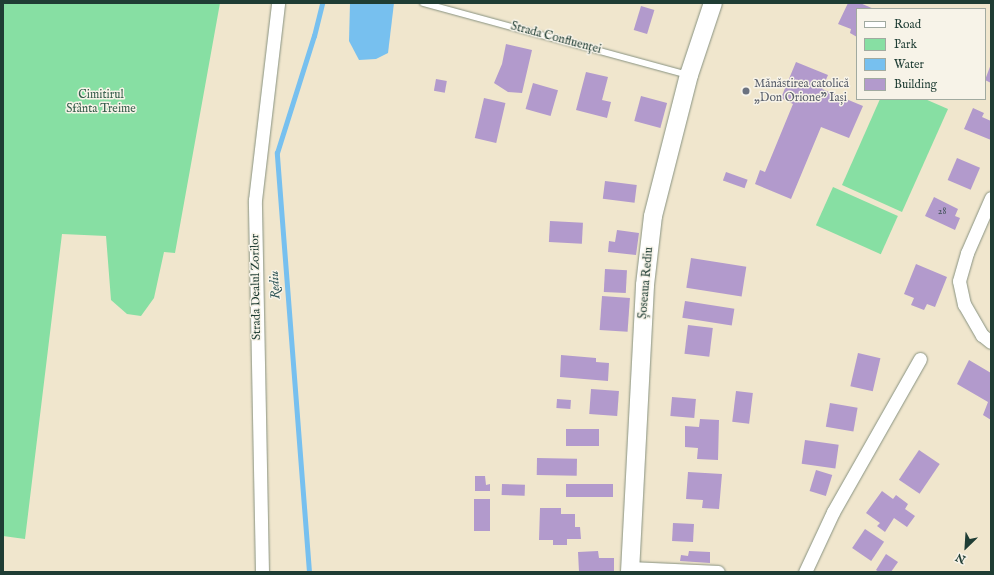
<!DOCTYPE html>
<meta charset="utf-8">
<style>
body{margin:0}
#map{position:relative;width:994px;height:575px;overflow:hidden;background:#f0e6cd;font-family:"IM FELL English",serif}
div>[style]{position:absolute}
[style*='--x']{left:calc(var(--x)*1px);top:calc(var(--y)*1px);width:calc(var(--w)*1px);rotate:calc(var(--a)*1deg)}
.green>*{inset:0;background:#87dfa3;transform-origin:0 0}
.water>*{inset:0;background:#77c0ef}
.stream>*{height:4.5px;margin:-2.25px;padding:0 2.25px;transform-origin:2.25px;border-radius:2.25px;background:#77c0ef}
.building>*{inset:0;background:#b29acc;transform-origin:0 0}
.roads{filter:drop-shadow(0 0 1px #889280) drop-shadow(0 0 1px #889280)}
.lane>*{height:6px;margin:-3px;padding:0 3px;transform-origin:3px;border-radius:3px;background:#fff}
.street>*{height:13px;margin:-6.5px;padding:0 6.5px;transform-origin:6.5px;border-radius:6.5px;background:#fff}
.secondary>*{height:18px;margin:-9px;padding:0 9px;transform-origin:9px;border-radius:9px;background:#fff}
.dots>*{width:11px;height:11px;translate:-50% -50%;box-sizing:border-box;border:2px solid #f7f3e8;border-radius:50%}
span{translate:-50% -50%;white-space:nowrap;text-align:center;line-height:1.15;-webkit-text-stroke:3px #f7f3e8;paint-order:stroke}
.number-label{font-size:10px;color:#44545a}
.number-label span{-webkit-text-stroke-width:0}
.street-label{font-size:12px;color:#1f3d34}
.worship-label{font-size:12px;color:#5b616d}
.left{translate:0 -50%;text-align:left}
.park-label{font-size:12px;color:#345d4a}
.water-label{font-size:13px;color:#315759;font-style:italic}
.frame{position:absolute;inset:0;border:4px solid #1f3d34;pointer-events:none}
.legend{position:absolute;left:856px;top:8px;width:130px;height:92px;box-sizing:border-box;background:#f7f3e8;border:1px solid #a1aaa0;margin:0;padding:5px 7px;list-style:none;font-size:12px;color:#1f3d34}
.legend li{display:flex;align-items:center;gap:8px;height:20px}
.legend b{width:20px;border:1px solid #a1aaa0}
.north{position:absolute;left:946px;top:527px;width:40px;height:40px;-webkit-text-stroke:3px #f7f3e8;paint-order:stroke;rotate:205deg;font-size:11px;font-weight:700;line-height:16px;text-align:center;color:#1f3d34}
.north::after{content:'';display:block;margin:auto;width:14px;height:18px;background:#1f3d34;clip-path:polygon(50% 0,100% 100%,50% 72%,0 100%)}
</style>
<div id="map">
<div class="green">
<i style="clip-path:polygon(3px 3px,220px 3px,175px 253px,164px 252px,154px 298px,141px 316px,127px 314px,111px 300px,106px 236px,62px 234px,25px 539px,3px 536px)"></i>
<i style="clip-path:polygon(880px 99px,925px 99px,948px 109px,902px 212px,842px 185px)"></i>
<i style="left:833px;top:187px;width:71px;height:42px;rotate:24deg"></i>
</div>
<div class="water">
<i style="clip-path:polygon(350px 3px,394px 3px,388px 53px,376px 59px,359px 60px,349px 41px)"></i>
</div>
<div class="stream">
<i style="--x:309;--y:572;--w:420;--a:-94.4"></i>
<i style="--x:277;--y:153;--w:123;--a:-72.5"></i>
<i style="--x:314;--y:36;--w:34;--a:-76"></i>
</div>
<div class="building">
<i style="clip-path:polygon(848px 3px,860px 3px,874px 9px,857px 9px,857px 37px,850px 33px,851px 29px,838px 24px)"></i>
<i style="left:641px;top:6px;width:14px;height:25px;rotate:17deg"></i>
<i style="clip-path:polygon(506px 44px,532px 50px,522px 93px,508px 92px,494px 83px,502px 64px)"></i>
<i style="clip-path:polygon(796px 62px,828px 75px,822px 89px,863px 106px,849px 138px,821px 127px,791px 199px,755px 184px,760px 170px,765px 172px,793px 104px,781px 98px)"></i>
<i style="clip-path:polygon(991px 64px,991px 83px,985px 80px)"></i>
<i style="clip-path:polygon(586px 72px,608px 77px,602px 100px,611px 102px,607px 118px,576px 110px)"></i>
<i style="left:436px;top:79px;width:11px;height:12px;rotate:10deg"></i>
<i style="left:533px;top:83px;width:26px;height:27px;rotate:16deg"></i>
<i style="left:641px;top:96px;width:27px;height:26px;rotate:15deg"></i>
<i style="left:484px;top:98px;width:22px;height:41px;rotate:13deg"></i>
<i style="clip-path:polygon(973px 108px,984px 113px,982px 117px,991px 121px,991px 140px,964px 129px)"></i>
<i style="left:957px;top:158px;width:25px;height:24px;rotate:23deg"></i>
<i style="left:726px;top:172px;width:23px;height:9px;rotate:20deg"></i>
<i style="left:605px;top:181px;width:32px;height:18px;rotate:7deg"></i>
<i style="clip-path:polygon(934px 197px,958px 209px,955px 216px,960px 218px,955px 230px,925px 216px)"></i>
<i style="left:550px;top:221px;width:33px;height:21px;rotate:3deg"></i>
<i style="clip-path:polygon(617px 230px,639px 233px,636px 255px,608px 252px,609px 241px,615px 242px)"></i>
<i style="left:691px;top:258px;width:56px;height:30px;rotate:9deg"></i>
<i style="clip-path:polygon(916px 264px,947px 277px,935px 307px,927px 304px,924px 310px,911px 305px,914px 298px,904px 294px)"></i>
<i style="left:605px;top:269px;width:22px;height:23px;rotate:3deg"></i>
<i style="left:602px;top:296px;width:28px;height:34px;rotate:4deg"></i>
<i style="left:685px;top:301px;width:50px;height:17px;rotate:9deg"></i>
<i style="left:688px;top:325px;width:25px;height:29px;rotate:7deg"></i>
<i style="left:858px;top:353px;width:23px;height:34px;rotate:13deg"></i>
<i style="clip-path:polygon(561px 355px,596px 358px,596px 362px,609px 363px,608px 381px,560px 377px)"></i>
<i style="clip-path:polygon(969px 360px,991px 373px,991px 420px,983px 415px,988px 402px,957px 384px)"></i>
<i style="left:591px;top:389px;width:28px;height:25px;rotate:4deg"></i>
<i style="left:736px;top:391px;width:17px;height:31px;rotate:7deg"></i>
<i style="left:672px;top:397px;width:24px;height:19px;rotate:5deg"></i>
<i style="left:557px;top:399px;width:14px;height:9px;rotate:4deg"></i>
<i style="left:830px;top:403px;width:28px;height:24px;rotate:10deg"></i>
<i style="clip-path:polygon(700px 419px,719px 420px,718px 460px,697px 459px,698px 448px,685px 447px,685px 426px,699px 427px)"></i>
<i style="left:566px;top:429px;width:33px;height:17px"></i>
<i style="left:805px;top:440px;width:34px;height:24px;rotate:8deg"></i>
<i style="left:919px;top:450px;width:25px;height:36px;rotate:34deg"></i>
<i style="left:537px;top:458px;width:40px;height:17px;rotate:1deg"></i>
<i style="left:816px;top:470px;width:17px;height:22px;rotate:17deg"></i>
<i style="clip-path:polygon(688px 472px,722px 474px,719px 509px,702px 508px,703px 500px,686px 499px)"></i>
<i style="clip-path:polygon(475px 476px,485px 476px,486px 485px,490px 484px,490px 491px,475px 491px)"></i>
<i style="left:502px;top:484px;width:23px;height:11px;rotate:2deg"></i>
<i style="left:566px;top:484px;width:47px;height:13px"></i>
<i style="clip-path:polygon(882px 491px,893px 499px,896px 495px,908px 504px,905px 509px,915px 516px,907px 527px,894px 518px,885px 532px,877px 526px,880px 523px,866px 513px)"></i>
<i style="left:474px;top:499px;width:16px;height:32px"></i>
<i style="clip-path:polygon(540px 508px,561px 508px,561px 514px,575px 514px,575px 527px,580px 527px,581px 539px,567px 539px,567px 545px,553px 545px,553px 540px,539px 540px)"></i>
<i style="left:673px;top:523px;width:21px;height:18px;rotate:3deg"></i>
<i style="left:865px;top:529px;width:23px;height:23px;rotate:34deg"></i>
<i style="clip-path:polygon(598px 551px,599px 558px,614px 558px,614px 572px,579px 572px,578px 552px)"></i>
<i style="clip-path:polygon(689px 551px,710px 552px,710px 563px,680px 561px,681px 555px,688px 556px)"></i>
<i style="clip-path:polygon(886px 554px,898px 562px,891px 572px,879px 572px,876px 570px)"></i>
</div>
<div class="roads">
<div class="lane">
<i style="--x:423;--y:3;--w:275;--a:15.2"></i>
</div>
<div class="street">
<i style="--x:991;--y:198;--w:60;--a:113.6"></i>
<i style="--x:967;--y:253;--w:29;--a:106"></i>
<i style="--x:959;--y:281;--w:24;--a:78"></i>
<i style="--x:964;--y:304;--w:36;--a:60"></i>
<i style="--x:982;--y:335;--w:11;--a:38"></i>
<i style="--x:630;--y:568;--w:88;--a:2.6"></i>
<i style="--x:262;--y:572;--w:372;--a:-91.1"></i>
<i style="--x:255;--y:200;--w:198;--a:-83.3"></i>
<i style="--x:805;--y:572;--w:66;--a:-65"></i>
<i style="--x:833;--y:512;--w:176;--a:-60.4"></i>
</div>
<div class="secondary">
<i style="--x:630;--y:572;--w:287;--a:-87"></i>
<i style="--x:645;--y:285;--w:69;--a:-83.4"></i>
<i style="--x:653;--y:216;--w:146;--a:-75.7"></i>
<i style="--x:689;--y:75;--w:76;--a:-71.6"></i>
</div>
</div>
<div class="dots">
<i style="left:746px;top:91px;background:#6b7280"></i>
</div>
<div class="number-label">
<span style="left:942px;top:212px">28</span>
</div>
<div class="street-label">
<span style="left:556px;top:38px;rotate:15deg">Strada Confluenței</span>
<span style="left:646px;top:283px;rotate:-85deg">Șoseaua Rediu</span>
<span style="left:256px;top:287px;rotate:-91deg">Strada Dealul Zorilor</span>
</div>
<div class="worship-label">
<span class="left" style="left:754px;top:91px">Mănăstirea catolică<br>„Don Orione” Iași</span>
</div>
<div class="park-label">
<span style="left:101px;top:102px">Cimitirul<br>Sfânta Treime</span>
</div>
<div class="water-label">
<span style="left:276px;top:285px;rotate:-94deg">Rediu</span>
</div>
<div class="frame"></div>
<ul class="legend">
<li><b style="height:5px;background:#fff"></b>Road</li>
<li><b style="height:11px;background:#87dfa3"></b>Park</li>
<li><b style="height:11px;background:#77c0ef"></b>Water</li>
<li><b style="height:11px;background:#b29acc"></b>Building</li>
</ul>
<div class="north">N</div>
</div>
